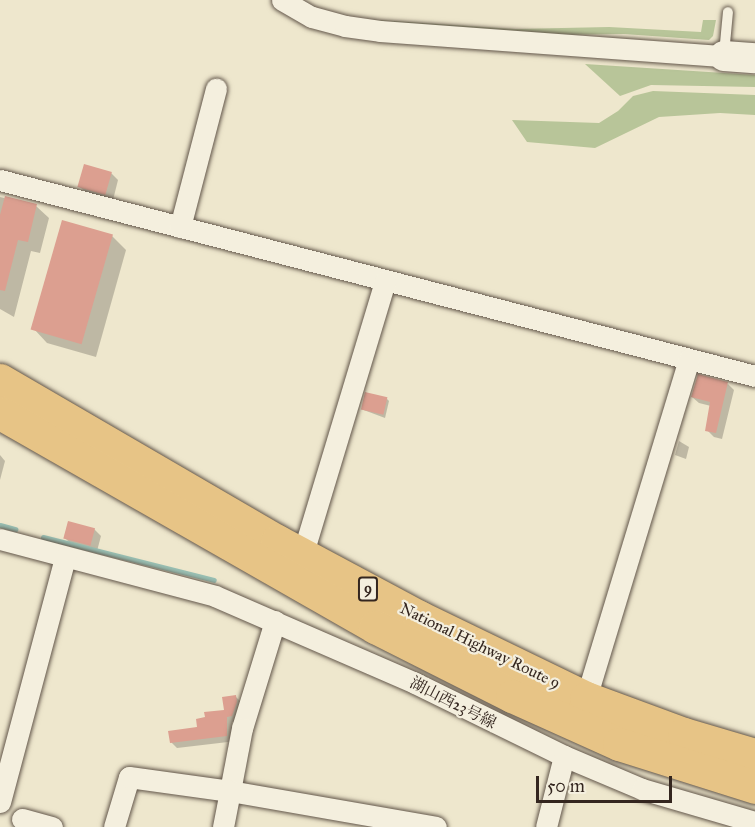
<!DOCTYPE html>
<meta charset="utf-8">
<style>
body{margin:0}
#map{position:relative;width:755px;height:827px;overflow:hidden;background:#eee7cd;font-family:"IM FELL Great Primer","Noto Serif JP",serif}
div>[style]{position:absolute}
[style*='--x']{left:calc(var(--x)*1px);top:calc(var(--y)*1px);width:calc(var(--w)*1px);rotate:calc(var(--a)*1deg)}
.green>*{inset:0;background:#b8c599}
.shadow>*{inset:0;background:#0003}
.stream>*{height:5px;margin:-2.5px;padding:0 2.5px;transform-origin:2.5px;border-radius:2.5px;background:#99c0b4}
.building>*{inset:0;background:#dc9f90;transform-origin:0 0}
.roads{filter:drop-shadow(0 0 2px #62564a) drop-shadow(0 0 2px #62564a)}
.lane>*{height:10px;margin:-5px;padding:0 5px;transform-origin:5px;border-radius:5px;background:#f4efde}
.street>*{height:21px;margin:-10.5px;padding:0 10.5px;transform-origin:10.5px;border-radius:10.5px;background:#f4efde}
.secondary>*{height:30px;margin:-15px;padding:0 15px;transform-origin:15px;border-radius:15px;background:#f4efde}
.highway>*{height:33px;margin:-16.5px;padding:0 16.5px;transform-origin:16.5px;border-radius:16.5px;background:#e7c486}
span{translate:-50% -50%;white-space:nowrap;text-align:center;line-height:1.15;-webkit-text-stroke:4.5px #f4efde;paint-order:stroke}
.shield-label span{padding:2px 4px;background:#f4efde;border:2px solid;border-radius:4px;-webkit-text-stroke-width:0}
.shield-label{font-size:15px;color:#34261f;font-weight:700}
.street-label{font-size:16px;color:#34261f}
.scale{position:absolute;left:536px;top:776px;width:136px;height:27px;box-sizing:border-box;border:3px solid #34261f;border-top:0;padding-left:8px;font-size:18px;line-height:21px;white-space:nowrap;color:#34261f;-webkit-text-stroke:4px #f4efde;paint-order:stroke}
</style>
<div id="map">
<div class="green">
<i style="clip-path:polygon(348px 18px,515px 29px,609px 27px,701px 32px,703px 20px,716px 20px,713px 36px,709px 40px,624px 34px,551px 35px)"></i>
<i style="clip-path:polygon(585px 64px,755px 75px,755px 87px,651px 85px,620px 96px)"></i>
<i style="clip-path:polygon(653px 91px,755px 95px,755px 115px,720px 113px,659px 117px,595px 148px,527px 142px,512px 120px,599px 123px,618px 111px,633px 96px)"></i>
</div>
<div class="shadow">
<i style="clip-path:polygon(111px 173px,118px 180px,113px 200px,87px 193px,80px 187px)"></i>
<i style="clip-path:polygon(0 197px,36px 206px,49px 218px,40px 253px,31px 251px,14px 317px,0 309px)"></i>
<i style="clip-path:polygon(112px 236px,126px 250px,96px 357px,47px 343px,34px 329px)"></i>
<i style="clip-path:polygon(728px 384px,734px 390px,722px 439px,714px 437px,707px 430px,711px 406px,699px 403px,692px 397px)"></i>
<i style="clip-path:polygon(386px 398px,389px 401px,385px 418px,361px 409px)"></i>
<i style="clip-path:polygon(679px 441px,689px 447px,686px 459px,675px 455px)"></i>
<i style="clip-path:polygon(0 455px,5px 461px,0 480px)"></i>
<i style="clip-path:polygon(94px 529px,101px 536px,97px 551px,72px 545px,65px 538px)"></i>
<i style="clip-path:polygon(235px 696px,241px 702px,238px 721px,232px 722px,233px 740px,228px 742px,177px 748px,171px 742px,225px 711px)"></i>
</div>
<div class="stream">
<i style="--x:0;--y:525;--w:16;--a:15"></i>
<i style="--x:43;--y:537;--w:176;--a:14.1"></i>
</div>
<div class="building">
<i style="left:84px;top:164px;width:29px;height:24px;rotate:16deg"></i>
<i style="clip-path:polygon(5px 196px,37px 204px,28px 242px,18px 240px,5px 291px,0 290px,0 215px)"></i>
<i style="left:62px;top:220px;width:53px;height:114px;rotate:16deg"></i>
<i style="clip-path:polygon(698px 374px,728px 382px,716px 433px,705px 431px,710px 402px,691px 397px)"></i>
<i style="left:365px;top:392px;width:23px;height:18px;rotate:13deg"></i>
<i style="left:68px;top:521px;width:28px;height:18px;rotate:15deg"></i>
<i style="clip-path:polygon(236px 695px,237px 702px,232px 716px,227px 717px,227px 736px,170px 743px,168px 731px,197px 727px,196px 719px,205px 717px,204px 712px,224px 710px,222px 697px)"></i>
</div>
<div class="roads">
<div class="lane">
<i style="--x:724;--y:54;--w:42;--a:-84.6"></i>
</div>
<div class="street">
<i style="--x:282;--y:0;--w:34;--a:30"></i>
<i style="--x:312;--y:17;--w:34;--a:15"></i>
<i style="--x:345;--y:26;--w:35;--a:8"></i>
<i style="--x:380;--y:31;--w:345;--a:4.2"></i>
<i style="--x:0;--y:180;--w:780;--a:14.55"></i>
<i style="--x:180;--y:227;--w:143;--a:-75.4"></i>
<i style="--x:0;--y:539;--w:222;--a:14.8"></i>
<i style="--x:215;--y:596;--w:218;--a:23.5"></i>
<i style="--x:415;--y:683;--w:166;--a:26.1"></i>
<i style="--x:564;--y:756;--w:73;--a:104.2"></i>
<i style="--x:303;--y:553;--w:284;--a:-73.2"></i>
<i style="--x:275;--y:621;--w:112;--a:107.1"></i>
<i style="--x:242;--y:728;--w:64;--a:100.8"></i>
<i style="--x:230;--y:791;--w:209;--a:9.9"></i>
<i style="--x:586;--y:698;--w:354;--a:-73.1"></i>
<i style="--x:564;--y:756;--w:85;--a:22.9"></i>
<i style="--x:642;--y:789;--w:118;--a:16.3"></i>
<i style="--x:0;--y:802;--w:253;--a:-75.1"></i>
<i style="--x:22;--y:819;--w:31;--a:15"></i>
<i style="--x:114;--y:827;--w:52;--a:-73.3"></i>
<i style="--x:129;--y:777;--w:102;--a:7.9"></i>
<i style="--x:230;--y:791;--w:37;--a:101"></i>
</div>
<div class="secondary">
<i style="--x:724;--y:56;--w:31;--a:4"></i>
</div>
<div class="highway">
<i style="--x:0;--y:380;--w:320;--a:30.2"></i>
<i style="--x:277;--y:541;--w:161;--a:28.2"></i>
<i style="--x:419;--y:617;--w:186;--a:25.9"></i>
<i style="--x:586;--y:698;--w:104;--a:20.2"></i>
<i style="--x:684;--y:734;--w:74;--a:16.5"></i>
<i style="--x:0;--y:413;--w:432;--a:29.7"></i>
<i style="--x:375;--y:627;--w:153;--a:26.7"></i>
<i style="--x:512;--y:696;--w:117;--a:24.2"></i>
<i style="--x:619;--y:744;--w:143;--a:17.5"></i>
</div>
</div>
<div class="shield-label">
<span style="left:368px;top:589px">9</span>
</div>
<div class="street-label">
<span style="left:480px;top:646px;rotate:26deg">National Highway Route 9</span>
<span style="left:453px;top:703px;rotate:27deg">湖山西23号線</span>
</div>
<div class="scale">50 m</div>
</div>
